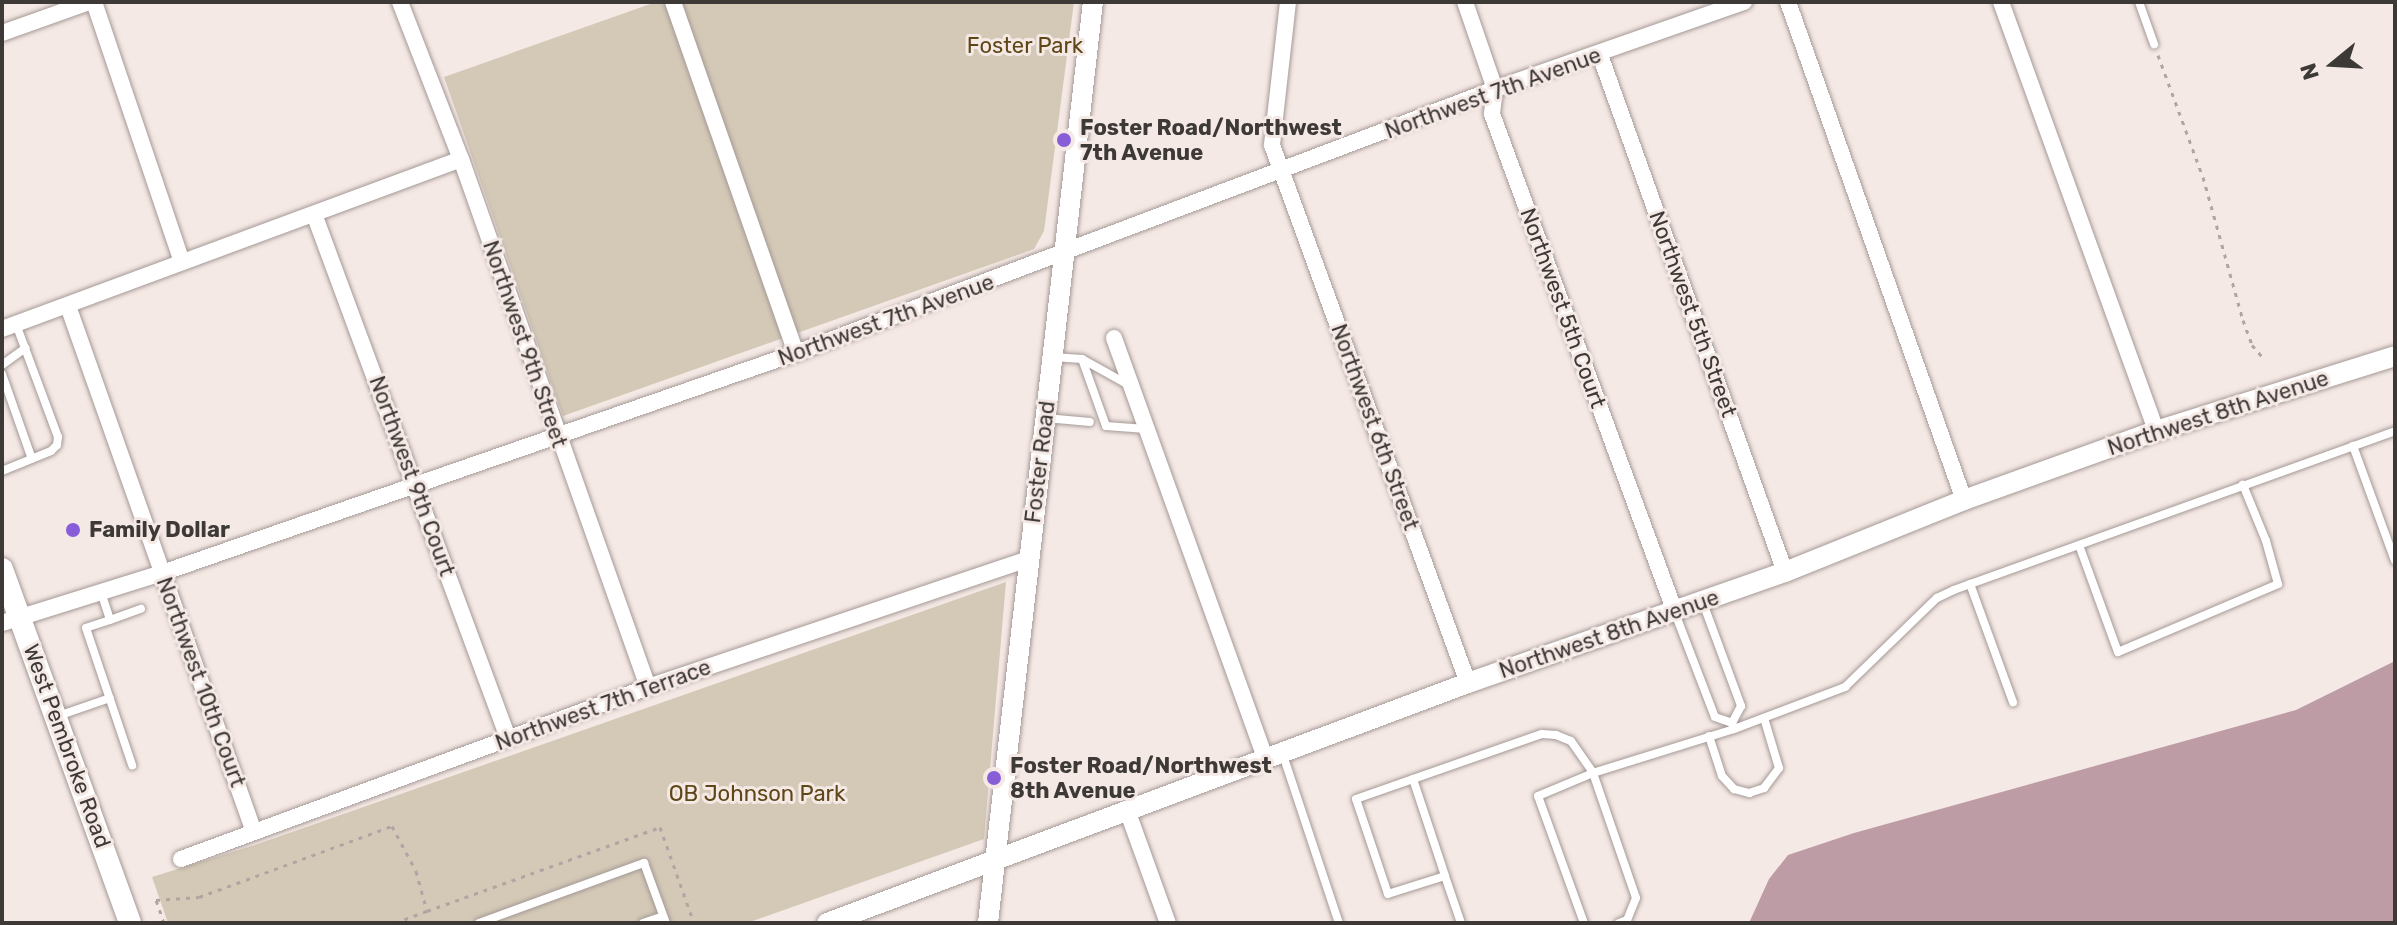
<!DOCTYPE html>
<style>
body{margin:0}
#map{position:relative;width:2397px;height:925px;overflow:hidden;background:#f5e9e5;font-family:Rubik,sans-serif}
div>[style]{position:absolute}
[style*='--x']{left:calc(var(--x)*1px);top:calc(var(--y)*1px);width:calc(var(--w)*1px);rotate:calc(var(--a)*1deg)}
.green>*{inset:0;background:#d4c9b6}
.water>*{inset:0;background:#be9ca6}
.path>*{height:3px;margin-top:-1.5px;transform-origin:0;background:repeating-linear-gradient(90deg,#afa6a3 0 4px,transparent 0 10px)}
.roads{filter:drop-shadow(0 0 2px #a49996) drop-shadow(0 0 2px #a49996)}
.service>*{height:8px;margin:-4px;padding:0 4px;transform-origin:4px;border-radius:4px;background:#fff}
.minor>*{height:16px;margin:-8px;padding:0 8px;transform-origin:8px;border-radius:8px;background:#fff}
.tertiary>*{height:20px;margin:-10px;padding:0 10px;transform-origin:10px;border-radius:10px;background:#fff}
.secondary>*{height:22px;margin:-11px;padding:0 11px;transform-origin:11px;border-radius:11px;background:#fff}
.dots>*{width:22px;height:22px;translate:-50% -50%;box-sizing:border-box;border:4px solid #f5e9e5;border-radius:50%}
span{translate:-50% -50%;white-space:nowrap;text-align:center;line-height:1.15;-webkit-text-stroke:6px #f5e9e5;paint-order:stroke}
.park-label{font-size:22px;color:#5f4616}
.street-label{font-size:22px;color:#3d3937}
.poi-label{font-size:22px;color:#3d3937;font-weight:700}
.left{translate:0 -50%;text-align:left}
.frame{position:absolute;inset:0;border:4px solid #3d3937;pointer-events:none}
.north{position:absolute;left:2293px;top:24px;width:80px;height:80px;-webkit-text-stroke:6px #f5e9e5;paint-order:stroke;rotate:252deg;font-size:22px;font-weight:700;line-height:32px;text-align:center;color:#3d3937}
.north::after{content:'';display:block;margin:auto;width:28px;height:36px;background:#3d3937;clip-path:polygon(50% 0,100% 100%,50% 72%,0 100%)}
</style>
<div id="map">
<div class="green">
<i style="clip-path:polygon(656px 2px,1074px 2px,1044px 231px,1034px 249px,563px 416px,444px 77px)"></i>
<i style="clip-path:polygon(1006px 582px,984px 839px,747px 923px,168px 923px,152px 877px,255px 845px)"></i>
</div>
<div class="water">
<i style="clip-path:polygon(2395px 661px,2395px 923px,1749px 923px,1769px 879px,1788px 855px,1854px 833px,2296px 710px)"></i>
</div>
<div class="path">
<i style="--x:2158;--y:55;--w:130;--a:69.8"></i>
<i style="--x:2203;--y:177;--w:148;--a:74.4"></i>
<i style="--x:2243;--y:320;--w:27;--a:70"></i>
<i style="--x:2252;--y:345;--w:18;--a:49"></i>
<i style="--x:164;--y:923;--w:24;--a:-109"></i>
<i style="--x:156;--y:900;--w:43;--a:-4"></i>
<i style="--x:199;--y:897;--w:206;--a:-20.2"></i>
<i style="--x:392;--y:826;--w:51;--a:61.9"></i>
<i style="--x:416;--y:871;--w:41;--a:74.6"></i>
<i style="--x:427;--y:911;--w:248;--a:-19.8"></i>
<i style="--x:660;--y:827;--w:102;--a:70.5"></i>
<i style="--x:395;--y:923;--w:34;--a:-21"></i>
</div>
<div class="roads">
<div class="service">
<i style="--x:2139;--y:2;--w:45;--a:70.3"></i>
<i style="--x:1053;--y:357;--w:29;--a:4"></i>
<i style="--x:1082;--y:359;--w:54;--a:29"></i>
<i style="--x:1082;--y:359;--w:71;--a:70.3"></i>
<i style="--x:1106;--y:426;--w:40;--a:4.3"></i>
<i style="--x:2;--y:365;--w:29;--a:-36"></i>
<i style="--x:2;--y:374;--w:90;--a:70.6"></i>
<i style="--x:1046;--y:418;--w:44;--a:5.2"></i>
<i style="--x:2353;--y:446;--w:122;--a:69.9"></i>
<i style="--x:2;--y:471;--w:53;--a:-22.2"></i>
<i style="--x:51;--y:451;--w:8;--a:-45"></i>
<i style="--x:57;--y:445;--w:8;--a:-83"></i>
<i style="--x:58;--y:437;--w:121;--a:-110.4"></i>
<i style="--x:2079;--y:545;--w:114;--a:70"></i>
<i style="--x:2118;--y:652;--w:174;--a:-23"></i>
<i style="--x:2278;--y:584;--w:45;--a:-105.6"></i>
<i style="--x:2266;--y:541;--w:61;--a:-112.3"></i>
<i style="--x:1970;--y:584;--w:126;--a:70"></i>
<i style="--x:101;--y:592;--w:29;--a:72"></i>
<i style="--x:110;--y:620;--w:25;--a:162"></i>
<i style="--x:86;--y:628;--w:145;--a:71.4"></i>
<i style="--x:1703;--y:603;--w:110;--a:69.7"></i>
<i style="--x:1741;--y:706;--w:19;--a:118"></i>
<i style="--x:1732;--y:723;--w:6;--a:72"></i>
<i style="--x:1675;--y:613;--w:111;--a:69"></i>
<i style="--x:1715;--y:717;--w:18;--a:19"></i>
<i style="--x:110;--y:620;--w:33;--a:-20"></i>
<i style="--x:58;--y:716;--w:55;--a:-19.1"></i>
<i style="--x:1709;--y:736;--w:42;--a:72"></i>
<i style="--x:1722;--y:776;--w:18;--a:47"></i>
<i style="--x:1734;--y:789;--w:16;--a:15"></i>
<i style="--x:1749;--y:793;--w:16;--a:-18"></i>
<i style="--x:1764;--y:788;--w:25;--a:-53"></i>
<i style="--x:1779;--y:768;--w:52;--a:-106.7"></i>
<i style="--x:1282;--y:752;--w:180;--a:71.6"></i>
<i style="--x:1413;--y:779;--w:102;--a:71.7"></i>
<i style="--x:479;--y:923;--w:176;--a:-20"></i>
<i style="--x:644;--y:863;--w:64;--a:69.9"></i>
<i style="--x:643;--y:923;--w:21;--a:-19"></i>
<i style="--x:1461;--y:923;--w:50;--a:-108.8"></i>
<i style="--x:1445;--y:876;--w:60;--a:162.5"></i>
<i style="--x:1388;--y:894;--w:100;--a:-108.6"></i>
<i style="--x:1356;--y:799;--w:197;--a:-19.3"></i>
<i style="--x:1542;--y:734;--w:14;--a:4"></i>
<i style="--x:1556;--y:735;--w:16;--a:22"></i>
<i style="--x:1571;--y:741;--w:39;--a:55"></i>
<i style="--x:1593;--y:773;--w:132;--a:71"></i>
<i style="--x:1636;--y:898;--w:24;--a:112"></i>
<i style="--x:1627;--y:920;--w:9;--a:159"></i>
<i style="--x:1584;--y:923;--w:135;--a:-109.9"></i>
<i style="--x:1538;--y:796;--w:60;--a:-22.7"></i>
<i style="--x:1593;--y:773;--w:148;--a:-17.3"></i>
<i style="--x:1734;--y:729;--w:119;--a:-20.7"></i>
<i style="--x:1845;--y:687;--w:128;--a:-44.1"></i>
<i style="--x:1937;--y:598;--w:19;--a:-25"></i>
<i style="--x:1954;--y:590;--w:469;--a:-19.8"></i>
</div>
<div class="minor">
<i style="--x:94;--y:2;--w:274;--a:71.3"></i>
<i style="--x:400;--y:2;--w:168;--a:68.8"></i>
<i style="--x:461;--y:159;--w:560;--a:70.5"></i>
<i style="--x:673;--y:2;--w:372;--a:70.7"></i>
<i style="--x:1288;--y:2;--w:144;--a:96.4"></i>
<i style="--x:1272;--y:145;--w:573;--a:69.98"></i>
<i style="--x:1465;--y:2;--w:92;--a:71"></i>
<i style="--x:1495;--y:89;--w:25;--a:97"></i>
<i style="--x:1492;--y:114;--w:531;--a:69.82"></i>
<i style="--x:1788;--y:2;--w:528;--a:70.54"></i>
<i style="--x:2001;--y:2;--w:456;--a:70.1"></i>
<i style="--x:2;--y:33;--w:92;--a:-19.6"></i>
<i style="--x:1600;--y:55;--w:549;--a:70.31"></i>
<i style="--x:314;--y:214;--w:559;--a:69.68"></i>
<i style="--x:68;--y:306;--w:558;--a:70.53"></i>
<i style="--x:2;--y:329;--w:489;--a:-20.3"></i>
<i style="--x:1114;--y:338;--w:445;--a:70.2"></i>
<i style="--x:2;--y:623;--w:168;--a:-17.4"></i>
<i style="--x:162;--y:573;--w:671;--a:-19.14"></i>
<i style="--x:796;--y:353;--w:747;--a:-20.69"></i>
<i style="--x:1495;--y:89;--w:264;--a:-19.3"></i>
<i style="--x:1127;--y:810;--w:120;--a:70.1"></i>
<i style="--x:181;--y:859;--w:498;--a:-20.2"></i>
<i style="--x:648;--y:687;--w:402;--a:-18.6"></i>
</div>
<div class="tertiary">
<i style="--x:827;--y:923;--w:684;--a:-20.53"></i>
<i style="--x:1468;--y:683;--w:336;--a:-19.3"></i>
<i style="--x:1785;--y:572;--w:193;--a:-21.9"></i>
<i style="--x:1964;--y:500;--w:204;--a:-19.8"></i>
<i style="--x:2156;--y:431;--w:250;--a:-17.4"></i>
<i style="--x:988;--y:923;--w:927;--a:-83.5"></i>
</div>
<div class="secondary">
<i style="--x:2;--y:569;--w:376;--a:70.1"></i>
</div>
</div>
<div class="dots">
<i style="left:1064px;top:140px;background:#875ed8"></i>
<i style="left:73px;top:530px;background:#875ed8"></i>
<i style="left:994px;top:778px;background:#875ed8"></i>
</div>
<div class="park-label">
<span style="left:1025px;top:46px">Foster Park</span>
<span style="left:757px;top:794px">OB Johnson Park</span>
</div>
<div class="street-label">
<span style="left:1493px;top:93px;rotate:-20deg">Northwest 7th Avenue</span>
<span style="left:1563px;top:308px;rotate:70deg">Northwest 5th Court</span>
<span style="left:1693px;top:314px;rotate:70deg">Northwest 5th Street</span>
<span style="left:886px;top:320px;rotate:-20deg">Northwest 7th Avenue</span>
<span style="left:525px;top:344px;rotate:71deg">Northwest 9th Street</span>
<span style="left:2218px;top:413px;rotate:-18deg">Northwest 8th Avenue</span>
<span style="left:1375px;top:427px;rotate:70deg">Northwest 6th Street</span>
<span style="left:1040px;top:462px;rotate:-83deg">Foster Road</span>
<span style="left:412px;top:476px;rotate:70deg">Northwest 9th Court</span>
<span style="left:1609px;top:634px;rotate:-19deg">Northwest 8th Avenue</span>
<span style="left:201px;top:682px;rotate:70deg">Northwest 10th Court</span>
<span style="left:603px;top:705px;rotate:-20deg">Northwest 7th Terrace</span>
<span style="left:67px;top:746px;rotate:70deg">West Pembroke Road</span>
</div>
<div class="poi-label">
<span class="left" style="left:1080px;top:140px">Foster Road/Northwest<br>7th Avenue</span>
<span class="left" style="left:89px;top:530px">Family Dollar</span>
<span class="left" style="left:1010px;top:778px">Foster Road/Northwest<br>8th Avenue</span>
</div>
<div class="frame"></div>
<div class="north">N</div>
</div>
